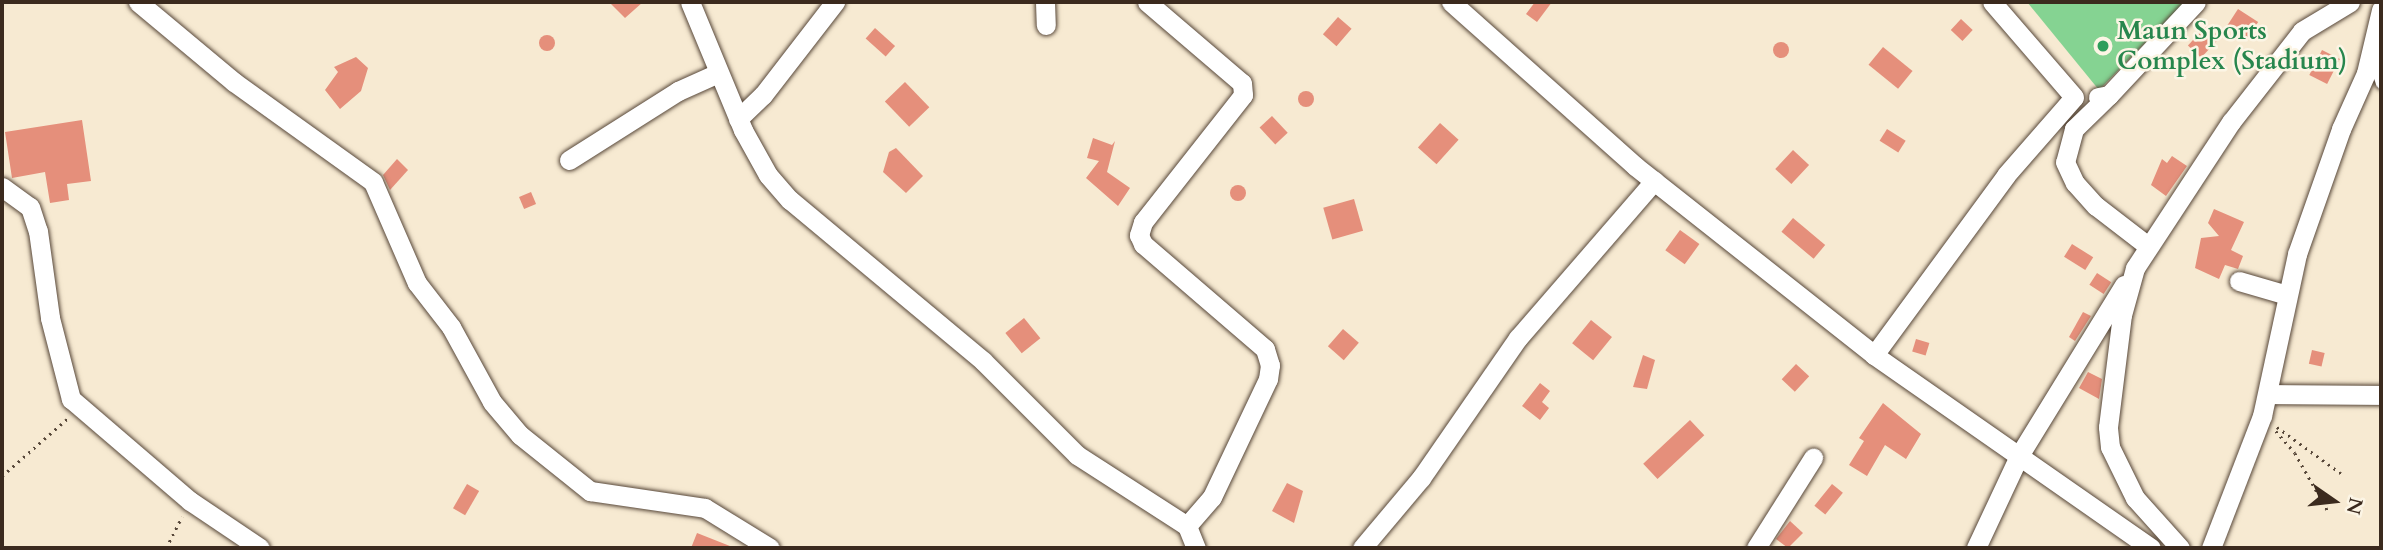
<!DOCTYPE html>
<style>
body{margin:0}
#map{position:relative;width:2383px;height:550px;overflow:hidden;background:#f7ead2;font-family:Cardo,serif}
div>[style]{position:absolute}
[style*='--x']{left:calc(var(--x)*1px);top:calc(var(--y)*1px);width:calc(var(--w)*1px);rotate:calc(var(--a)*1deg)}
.green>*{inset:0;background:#85d392}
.building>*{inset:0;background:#e58f7b;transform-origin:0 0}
.round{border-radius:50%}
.path>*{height:2.5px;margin-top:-1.25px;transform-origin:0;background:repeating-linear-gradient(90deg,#574739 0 2px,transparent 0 7px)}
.roads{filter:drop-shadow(0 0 2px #574739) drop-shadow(0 0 2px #574739)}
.lane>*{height:10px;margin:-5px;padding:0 5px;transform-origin:5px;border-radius:5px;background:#fff}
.street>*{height:19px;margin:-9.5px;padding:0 9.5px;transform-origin:9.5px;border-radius:9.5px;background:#fff}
.dots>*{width:19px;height:19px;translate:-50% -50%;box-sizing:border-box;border:4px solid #fcf5e5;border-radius:50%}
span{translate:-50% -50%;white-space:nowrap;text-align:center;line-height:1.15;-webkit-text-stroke:5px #fcf5e5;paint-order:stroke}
.leisure-label{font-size:26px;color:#27864d;font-weight:700}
.left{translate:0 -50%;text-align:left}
.frame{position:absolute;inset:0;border:4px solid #3b2a1e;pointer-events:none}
.north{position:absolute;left:2299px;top:466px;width:70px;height:70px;-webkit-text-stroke:5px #fcf5e5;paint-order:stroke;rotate:104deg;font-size:19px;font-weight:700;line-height:28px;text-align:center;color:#3b2a1e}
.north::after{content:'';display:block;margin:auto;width:24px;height:32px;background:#3b2a1e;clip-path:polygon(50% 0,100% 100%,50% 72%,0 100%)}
</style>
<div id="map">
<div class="green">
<i style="clip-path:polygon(2027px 2px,2185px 2px,2099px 90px)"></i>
</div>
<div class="building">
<i style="clip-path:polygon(609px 2px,643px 2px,625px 18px)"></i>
<i style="clip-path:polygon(1535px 2px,1552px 2px,1537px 22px,1526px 14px)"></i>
<i style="left:2238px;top:9px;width:24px;height:20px;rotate:33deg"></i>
<i style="left:1338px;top:17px;width:18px;height:23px;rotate:41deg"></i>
<i style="left:1961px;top:19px;width:16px;height:15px;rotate:43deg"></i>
<i style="left:2207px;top:25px;width:18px;height:28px;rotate:43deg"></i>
<i style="left:875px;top:28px;width:27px;height:14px;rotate:42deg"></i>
<i class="round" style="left:539px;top:35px;width:16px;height:16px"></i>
<i class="round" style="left:1773px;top:42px;width:16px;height:16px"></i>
<i style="left:1883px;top:47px;width:38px;height:23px;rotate:39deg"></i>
<i style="left:2322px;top:50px;width:20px;height:28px;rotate:27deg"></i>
<i style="clip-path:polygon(356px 57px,368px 68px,361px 91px,340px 109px,325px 90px,338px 72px,334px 67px)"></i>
<i style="left:905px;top:82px;width:35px;height:28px;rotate:46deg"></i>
<i class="round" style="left:1298px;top:91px;width:16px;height:16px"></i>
<i style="left:1272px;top:116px;width:23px;height:17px;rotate:47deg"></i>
<i style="clip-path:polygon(82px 120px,91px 181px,67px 184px,69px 200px,50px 203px,45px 172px,12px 178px,5px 132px)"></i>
<i style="left:1440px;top:123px;width:25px;height:33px;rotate:42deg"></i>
<i style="left:1887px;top:129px;width:22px;height:14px;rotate:32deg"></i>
<i style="clip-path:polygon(1093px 138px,1112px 145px,1115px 141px,1107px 172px,1130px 188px,1118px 206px,1086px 178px,1099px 161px,1087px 158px)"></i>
<i style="clip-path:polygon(896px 148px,923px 176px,906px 193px,883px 172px,889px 152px)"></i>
<i style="left:1793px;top:150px;width:22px;height:26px;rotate:43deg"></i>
<i style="clip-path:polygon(2172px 156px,2187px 166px,2166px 196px,2151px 185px,2162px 159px,2167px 163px)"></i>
<i style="clip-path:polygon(397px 159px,408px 170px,390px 190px,383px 175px)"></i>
<i class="round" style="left:1230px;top:185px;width:16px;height:16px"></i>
<i style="left:531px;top:192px;width:13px;height:13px;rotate:67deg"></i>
<i style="left:1354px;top:199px;width:33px;height:32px;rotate:74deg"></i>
<i style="clip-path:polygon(2214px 209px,2244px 222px,2231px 250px,2243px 256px,2238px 269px,2225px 265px,2219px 279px,2195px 268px,2201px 238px,2219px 236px,2208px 223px)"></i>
<i style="left:1793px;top:218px;width:42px;height:18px;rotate:40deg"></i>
<i style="left:1680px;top:230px;width:24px;height:25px;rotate:36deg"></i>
<i style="left:2072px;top:244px;width:25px;height:15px;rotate:32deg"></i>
<i style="left:2097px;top:273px;width:17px;height:14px;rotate:33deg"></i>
<i style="clip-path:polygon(2083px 312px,2091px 316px,2075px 341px,2069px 337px)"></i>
<i style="left:1024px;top:318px;width:26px;height:24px;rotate:51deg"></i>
<i style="left:1591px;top:320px;width:27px;height:30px;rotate:39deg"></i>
<i style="left:1343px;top:329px;width:21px;height:23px;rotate:41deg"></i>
<i style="left:1916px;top:339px;width:14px;height:13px;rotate:17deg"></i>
<i style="left:2312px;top:350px;width:13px;height:14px;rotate:13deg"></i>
<i style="clip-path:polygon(1643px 355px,1655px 360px,1647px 389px,1633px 387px)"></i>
<i style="left:1796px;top:364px;width:18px;height:21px;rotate:43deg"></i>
<i style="clip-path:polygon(2088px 372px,2102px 379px,2099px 399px,2079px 388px)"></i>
<i style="clip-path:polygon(1540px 383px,1550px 391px,1542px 402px,1549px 408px,1540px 420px,1522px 406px)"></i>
<i style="clip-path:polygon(1883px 403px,1921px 434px,1906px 459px,1885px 445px,1867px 476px,1849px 465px,1864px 441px,1859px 438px)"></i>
<i style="left:1690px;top:420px;width:21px;height:64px;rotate:47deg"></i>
<i style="clip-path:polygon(1287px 483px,1303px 491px,1294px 523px,1272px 511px)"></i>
<i style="left:467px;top:484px;width:14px;height:28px;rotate:30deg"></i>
<i style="left:1832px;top:484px;width:14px;height:28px;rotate:39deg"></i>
<i style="clip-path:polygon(1790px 521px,1803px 533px,1788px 548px,1776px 539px)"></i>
<i style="clip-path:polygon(697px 533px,735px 548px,691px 548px)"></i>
</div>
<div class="path">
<i style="--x:2277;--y:427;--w:80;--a:35.9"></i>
<i style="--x:2276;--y:431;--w:29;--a:49"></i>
<i style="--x:2295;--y:453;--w:67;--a:60.4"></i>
<i style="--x:2;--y:476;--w:88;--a:-41.3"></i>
<i style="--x:166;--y:548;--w:35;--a:-63"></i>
</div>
<div class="roads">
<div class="lane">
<i style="--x:2373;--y:59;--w:26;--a:72"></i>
</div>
<div class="street">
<i style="--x:138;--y:2;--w:125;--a:39.8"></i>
<i style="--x:234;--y:82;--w:171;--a:35.7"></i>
<i style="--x:373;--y:182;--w:110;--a:66.5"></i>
<i style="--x:417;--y:283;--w:56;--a:52.3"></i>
<i style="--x:451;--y:327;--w:85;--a:61.3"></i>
<i style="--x:492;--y:402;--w:43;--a:49.7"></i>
<i style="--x:520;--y:435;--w:90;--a:38.7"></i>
<i style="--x:590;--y:491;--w:116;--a:8.4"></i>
<i style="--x:705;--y:508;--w:76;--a:31.6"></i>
<i style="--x:690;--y:2;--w:139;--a:67.5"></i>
<i style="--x:743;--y:130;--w:51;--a:60.9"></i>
<i style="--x:768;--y:175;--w:33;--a:49"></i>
<i style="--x:790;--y:200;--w:251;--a:39.8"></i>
<i style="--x:983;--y:361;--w:133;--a:45"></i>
<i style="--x:1077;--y:455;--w:131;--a:32.8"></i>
<i style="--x:1187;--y:526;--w:24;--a:68"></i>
<i style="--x:1045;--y:2;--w:23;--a:88"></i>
<i style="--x:1147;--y:2;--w:125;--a:40.5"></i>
<i style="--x:1242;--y:83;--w:12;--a:85"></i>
<i style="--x:1243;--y:95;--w:162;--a:128.2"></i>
<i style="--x:1143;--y:222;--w:14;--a:107"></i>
<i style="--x:1139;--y:235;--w:10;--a:66"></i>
<i style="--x:1143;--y:244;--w:161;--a:40.7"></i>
<i style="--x:1265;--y:349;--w:17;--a:73"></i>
<i style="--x:1270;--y:365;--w:14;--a:98"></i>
<i style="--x:1268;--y:379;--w:131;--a:115.4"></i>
<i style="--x:1212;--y:497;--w:38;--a:131"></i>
<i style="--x:1451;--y:2;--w:246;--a:41.7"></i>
<i style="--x:1635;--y:166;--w:305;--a:38.3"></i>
<i style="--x:1874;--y:355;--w:223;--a:-53.7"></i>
<i style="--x:2006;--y:175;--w:103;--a:-48.9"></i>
<i style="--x:2074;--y:97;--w:125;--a:-130.8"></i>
<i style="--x:2109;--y:95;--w:49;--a:135.8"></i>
<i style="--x:2074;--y:129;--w:34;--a:105"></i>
<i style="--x:2065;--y:162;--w:23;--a:65"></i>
<i style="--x:2075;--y:183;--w:31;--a:48"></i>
<i style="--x:2096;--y:206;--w:66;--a:37.6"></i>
<i style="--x:2098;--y:97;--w:11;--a:-10"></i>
<i style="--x:2109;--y:95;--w:127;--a:-46.9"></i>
<i style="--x:738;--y:119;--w:35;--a:-44"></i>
<i style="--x:763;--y:95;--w:118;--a:-52.3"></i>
<i style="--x:569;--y:160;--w:129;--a:-32.3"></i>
<i style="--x:678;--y:91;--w:44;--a:-24.2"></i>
<i style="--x:2;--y:187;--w:34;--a:36"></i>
<i style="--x:30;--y:207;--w:25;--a:72"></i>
<i style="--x:38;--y:231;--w:88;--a:82.1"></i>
<i style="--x:50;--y:318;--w:84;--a:75.5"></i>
<i style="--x:71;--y:399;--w:157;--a:40.6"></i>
<i style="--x:190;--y:501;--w:84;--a:33.9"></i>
<i style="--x:2239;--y:281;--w:50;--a:16.3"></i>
<i style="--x:2124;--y:285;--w:201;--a:121.6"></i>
<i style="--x:2019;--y:456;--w:161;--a:34.9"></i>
<i style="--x:1874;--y:355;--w:177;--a:34.9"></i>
<i style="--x:2019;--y:456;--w:102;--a:115.1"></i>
<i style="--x:2269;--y:394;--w:112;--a:0.5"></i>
<i style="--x:1362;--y:548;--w:92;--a:-49.9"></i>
<i style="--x:1421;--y:478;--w:170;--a:-55.3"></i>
<i style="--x:1518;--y:338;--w:208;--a:-49.1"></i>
<i style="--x:1756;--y:548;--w:107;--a:-57.7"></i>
<i style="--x:2180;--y:548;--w:67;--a:-132"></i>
<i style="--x:2135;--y:498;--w:57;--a:-116.1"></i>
<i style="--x:2110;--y:447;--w:20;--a:-96"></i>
<i style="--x:2108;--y:427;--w:113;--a:-82.9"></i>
<i style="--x:2122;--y:315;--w:49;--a:-74.5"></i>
<i style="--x:2135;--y:268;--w:175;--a:-56.7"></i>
<i style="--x:2231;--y:122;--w:115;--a:-52"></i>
<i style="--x:2302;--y:31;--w:56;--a:-31.1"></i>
<i style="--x:2211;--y:548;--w:142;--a:-68.9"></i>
<i style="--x:2262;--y:416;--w:166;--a:-77.8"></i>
<i style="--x:2297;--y:254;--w:133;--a:-70.6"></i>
<i style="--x:2341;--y:129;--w:61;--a:-65.9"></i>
<i style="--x:2366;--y:73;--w:65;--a:-76.6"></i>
</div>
</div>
<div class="dots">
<i style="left:2103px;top:46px;background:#2e9e5b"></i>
</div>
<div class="leisure-label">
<span class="left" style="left:2117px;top:46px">Maun Sports<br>Complex (Stadium)</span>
</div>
<div class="frame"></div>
<div class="north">N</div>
</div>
